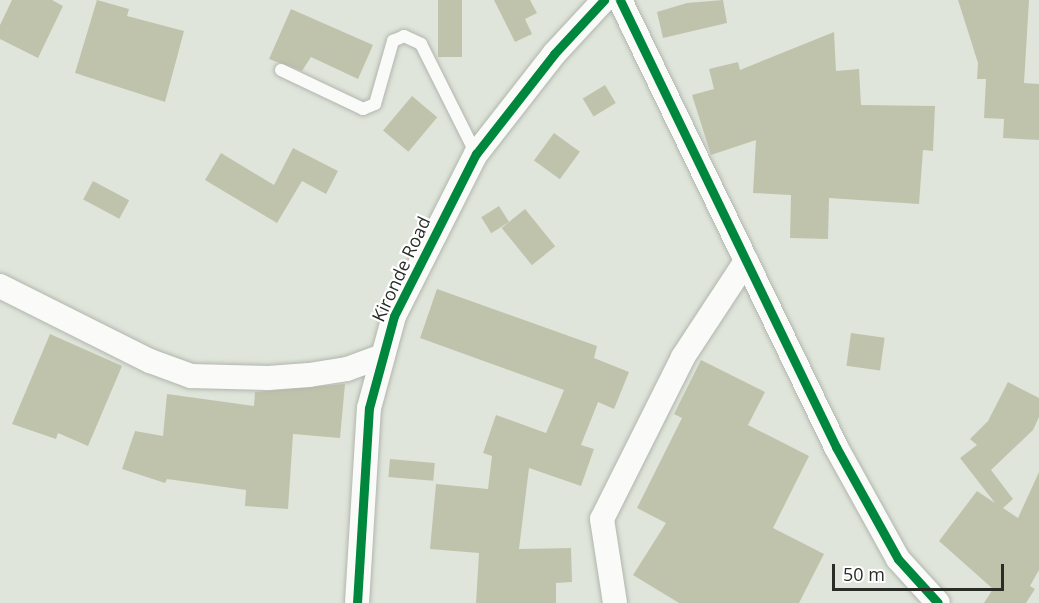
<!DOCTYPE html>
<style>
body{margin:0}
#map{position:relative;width:1039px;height:603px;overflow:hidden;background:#dfe5da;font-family:"Open Sans",sans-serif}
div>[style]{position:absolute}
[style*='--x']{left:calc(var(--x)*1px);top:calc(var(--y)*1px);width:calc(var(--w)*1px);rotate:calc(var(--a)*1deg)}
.building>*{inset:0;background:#c0c3ab;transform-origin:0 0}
.roads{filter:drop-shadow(0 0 2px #b1b6ae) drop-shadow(0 0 2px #b1b6ae)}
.service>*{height:12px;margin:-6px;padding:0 6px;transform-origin:6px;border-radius:6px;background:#fafbf9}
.minor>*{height:24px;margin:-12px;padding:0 12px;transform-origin:12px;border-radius:12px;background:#fafbf9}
.cycleway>*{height:9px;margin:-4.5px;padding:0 4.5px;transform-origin:4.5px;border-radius:4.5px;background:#00873e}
span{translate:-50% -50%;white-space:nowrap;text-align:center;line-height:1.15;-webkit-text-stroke:4.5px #fff;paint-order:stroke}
.street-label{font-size:18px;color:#292d26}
.scale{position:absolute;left:832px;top:564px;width:172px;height:27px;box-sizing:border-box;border:3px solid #292d26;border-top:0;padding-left:8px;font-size:18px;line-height:21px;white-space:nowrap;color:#292d26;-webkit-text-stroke:4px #fff;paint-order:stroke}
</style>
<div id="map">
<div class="building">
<i style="clip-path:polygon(12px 0,52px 0,63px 6px,38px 58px,0 39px,0 25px)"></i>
<i style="clip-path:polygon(97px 0,129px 9px,127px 16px,184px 31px,165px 102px,75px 73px)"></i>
<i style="left:438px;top:0;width:24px;height:57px"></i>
<i style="clip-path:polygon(494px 0,530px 0,537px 13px,525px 19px,532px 34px,515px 42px)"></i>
<i style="clip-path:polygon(723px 0,727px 23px,663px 38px,657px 12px,687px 3px)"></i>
<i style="clip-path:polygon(958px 0,1029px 0,1024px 83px,1039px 84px,1039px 140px,1003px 138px,1004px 119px,984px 118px,986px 79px,977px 79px,978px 63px)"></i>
<i style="clip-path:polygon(291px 9px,373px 45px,358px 79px,311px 57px,302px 71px,269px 59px)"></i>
<i style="clip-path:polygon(834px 32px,836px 71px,859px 69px,861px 105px,935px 106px,933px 151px,923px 150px,919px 204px,829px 198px,828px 239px,790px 238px,791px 195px,753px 193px,756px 140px,711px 155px,692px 95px,714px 89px,709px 69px,738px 62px,740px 70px)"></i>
<i style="left:605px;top:85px;width:21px;height:26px;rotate:59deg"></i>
<i style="left:412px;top:96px;width:33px;height:45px;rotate:40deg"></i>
<i style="left:554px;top:133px;width:32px;height:34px;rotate:36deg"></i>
<i style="clip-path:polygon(293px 148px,338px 171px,326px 194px,302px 181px,277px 223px,205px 180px,221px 153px,274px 185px)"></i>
<i style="left:93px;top:181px;width:41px;height:21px;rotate:28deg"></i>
<i style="left:499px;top:206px;width:19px;height:21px;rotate:58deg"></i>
<i style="left:525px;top:209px;width:48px;height:30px;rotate:51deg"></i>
<i style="clip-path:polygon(437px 289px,597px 346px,594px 358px,629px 372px,614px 409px,598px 402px,581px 445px,594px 449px,581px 486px,529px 468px,519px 549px,571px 548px,572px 582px,556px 583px,556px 603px,476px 603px,479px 553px,430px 549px,436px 484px,488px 489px,492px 456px,483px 453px,496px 415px,546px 433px,564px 390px,420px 338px)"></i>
<i style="left:851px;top:333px;width:34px;height:33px;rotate:8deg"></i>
<i style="clip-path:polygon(50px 334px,122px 366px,88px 446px,58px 433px,56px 439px,12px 424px)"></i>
<i style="clip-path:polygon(701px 360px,765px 392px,748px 425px,809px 456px,773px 528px,824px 554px,799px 603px,679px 603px,633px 575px,666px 523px,637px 508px,682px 418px,674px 414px)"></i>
<i style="clip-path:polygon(1008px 382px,1039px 398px,1039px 417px,1033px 430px,991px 470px,1013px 499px,1003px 508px,1018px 518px,1039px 472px,1039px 570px,1030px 586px,1035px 589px,1026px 603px,984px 603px,993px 589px,939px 541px,977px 491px,995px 503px,960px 458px,977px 445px,970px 439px,988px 421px)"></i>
<i style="clip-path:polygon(345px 384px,340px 438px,293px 434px,288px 509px,245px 506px,246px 490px,167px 479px,165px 483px,122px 469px,135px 431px,163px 436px,167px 394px,254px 406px,255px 392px)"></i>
<i style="left:390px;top:459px;width:45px;height:18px;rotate:5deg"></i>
</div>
<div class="roads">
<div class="service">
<i style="--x:281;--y:70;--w:91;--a:25.4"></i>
<i style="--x:363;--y:109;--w:13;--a:-23"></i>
<i style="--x:375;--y:104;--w:66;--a:-74.1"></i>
<i style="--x:393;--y:41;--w:12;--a:-24"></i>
<i style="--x:404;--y:36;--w:19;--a:25"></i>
<i style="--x:421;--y:44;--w:123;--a:63.4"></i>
</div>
<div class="minor">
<i style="--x:620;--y:0;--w:496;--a:64.2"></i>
<i style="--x:836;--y:447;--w:128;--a:61"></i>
<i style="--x:898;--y:559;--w:59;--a:47.7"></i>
<i style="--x:0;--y:286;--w:168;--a:26.6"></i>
<i style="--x:150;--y:361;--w:44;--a:20.1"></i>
<i style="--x:191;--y:376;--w:77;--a:1.5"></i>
<i style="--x:268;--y:378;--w:41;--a:-4.2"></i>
<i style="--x:309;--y:375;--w:38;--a:-9"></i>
<i style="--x:347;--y:369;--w:37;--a:-20"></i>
<i style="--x:357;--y:603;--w:195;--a:-86.5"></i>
<i style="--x:369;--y:408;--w:95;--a:-74.8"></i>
<i style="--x:394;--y:316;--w:182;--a:-63.2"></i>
<i style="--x:476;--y:154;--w:127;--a:-52"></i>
<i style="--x:554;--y:54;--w:74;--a:-47.2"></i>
<i style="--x:615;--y:603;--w:85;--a:-98.8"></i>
<i style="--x:602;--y:519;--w:181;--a:-63.4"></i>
<i style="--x:683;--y:357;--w:115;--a:-56.7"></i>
</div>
</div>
<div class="cycleway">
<i style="--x:620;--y:0;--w:496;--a:64.2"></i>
<i style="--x:836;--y:447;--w:128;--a:61"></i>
<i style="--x:898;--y:559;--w:59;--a:47.7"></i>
<i style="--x:357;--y:603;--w:195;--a:-86.5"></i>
<i style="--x:369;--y:408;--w:95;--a:-74.8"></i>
<i style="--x:394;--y:316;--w:182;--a:-63.2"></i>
<i style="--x:476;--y:154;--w:127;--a:-52"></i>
<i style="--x:554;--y:54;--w:74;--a:-47.2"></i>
</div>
<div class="street-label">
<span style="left:401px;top:269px;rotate:-65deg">Kironde Road</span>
</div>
<div class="scale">50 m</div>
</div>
